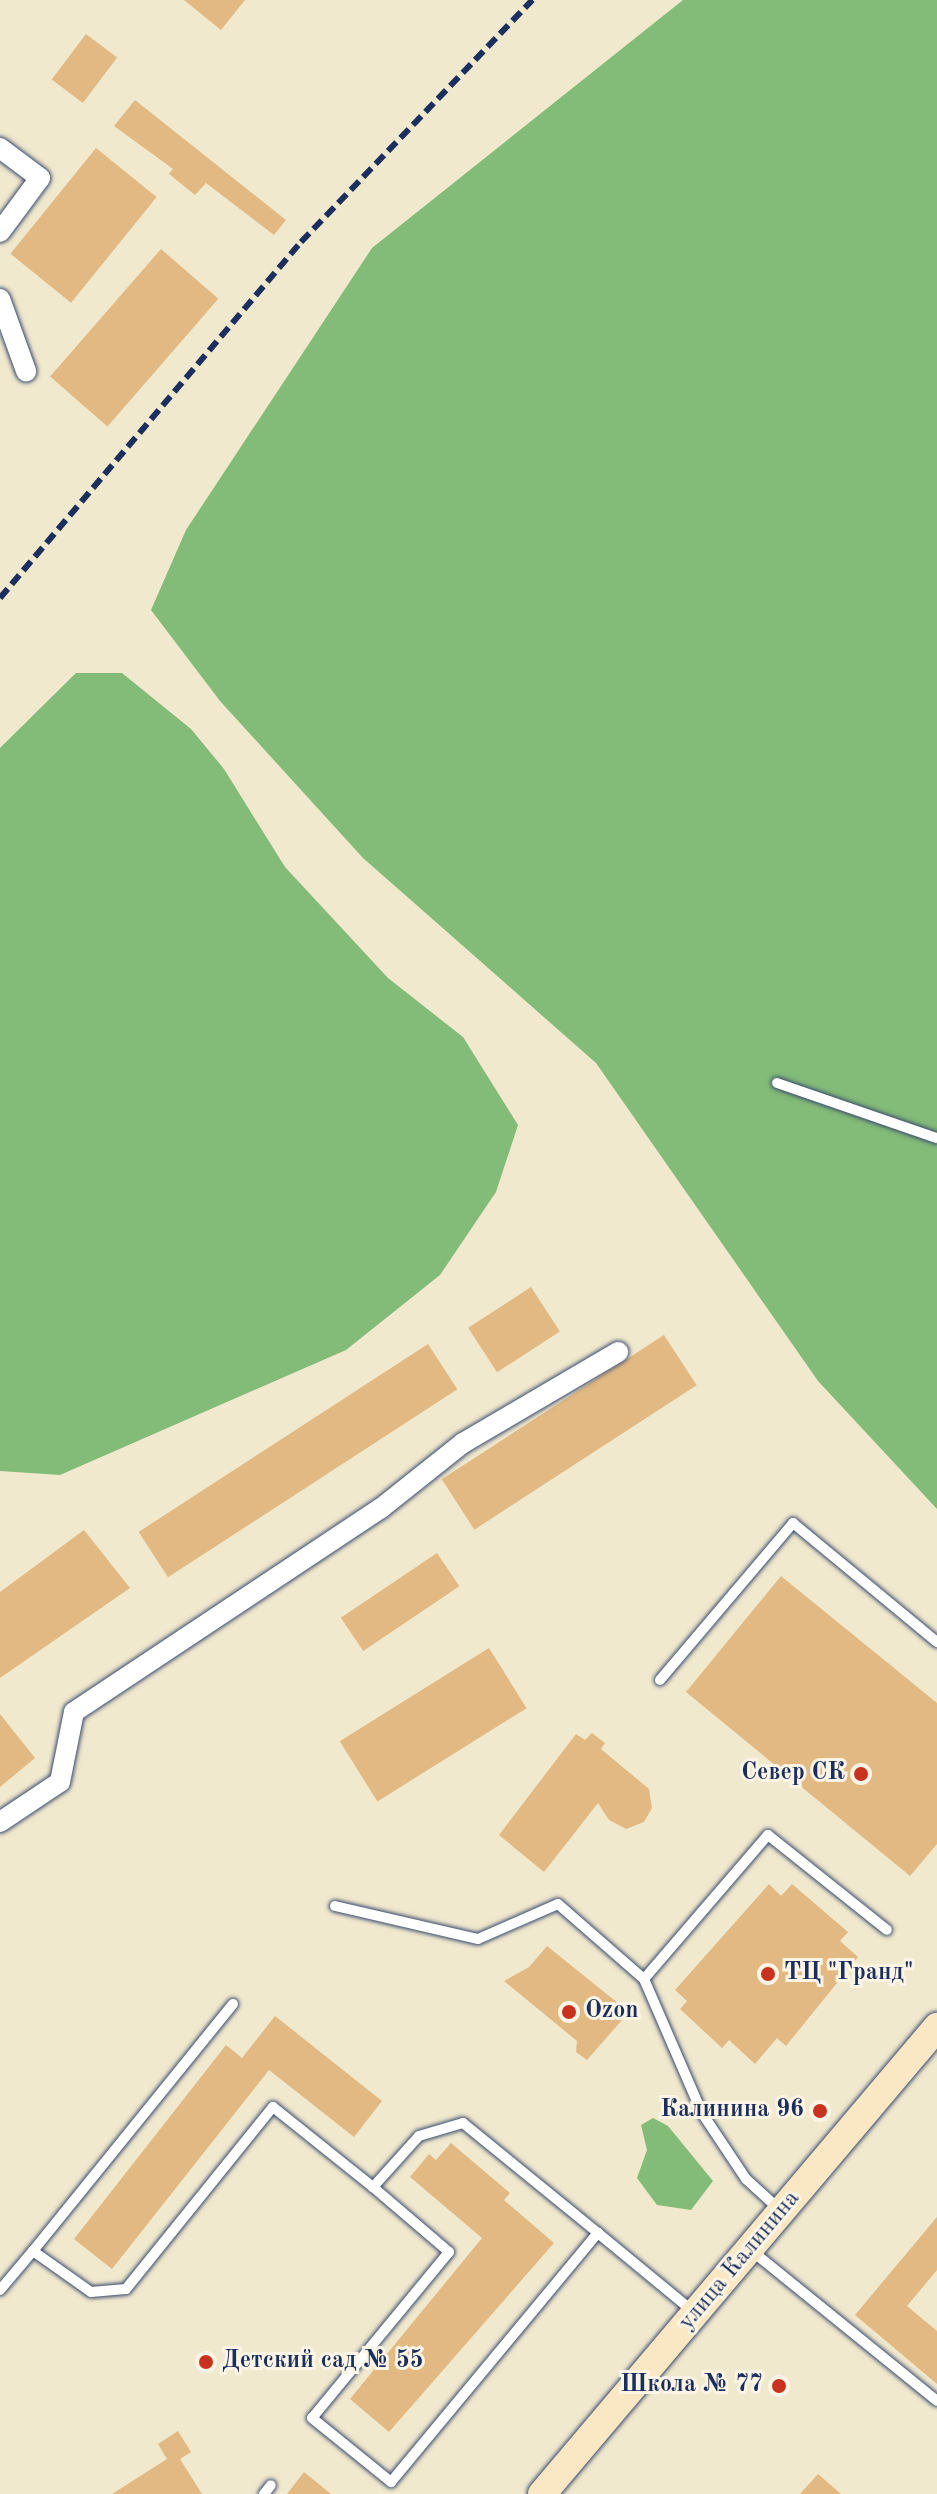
<!DOCTYPE html>
<meta charset="utf-8">
<style>
body{margin:0}
#map{position:relative;width:937px;height:2494px;overflow:hidden;background:#f1e9ce;font-family:"Old Standard TT",serif}
div>[style]{position:absolute}
[style*='--x']{left:calc(var(--x)*1px);top:calc(var(--y)*1px);width:calc(var(--w)*1px);rotate:calc(var(--a)*1deg)}
.forest>*{inset:0;background:#83bb78}
.building>*{inset:0;background:#e2b982;transform-origin:0 0}
.roads{filter:drop-shadow(0 0 2px #3b4b6f) drop-shadow(0 0 2px #3b4b6f)}
.service>*{height:10px;margin:-5px;padding:0 5px;transform-origin:5px;border-radius:5px;background:#fff}
.minor>*{height:20px;margin:-10px;padding:0 10px;transform-origin:10px;border-radius:10px;background:#fff}
.secondary>*{height:28px;margin:-14px;padding:0 14px;transform-origin:14px;border-radius:14px;background:#fae7c3}
.rail>*{height:6px;margin-top:-3px;transform-origin:0;background:repeating-linear-gradient(90deg,#1b2f5e 0 12px,transparent 0 18px)}
.dots>*{width:22px;height:22px;translate:-50% -50%;box-sizing:border-box;border:4px solid #fcf5e5;border-radius:50%}
span{translate:-50% -50%;white-space:nowrap;text-align:center;line-height:1.15;-webkit-text-stroke:6px #fcf5e5;paint-order:stroke}
.poi-label{font-size:24px;color:#1b2f5e;font-weight:700}
.right{translate:-100% -50%;text-align:right}
.left{translate:0 -50%;text-align:left}
.street-label{font-size:24px;color:#1b2f5e}
</style>
<div id="map">
<div class="forest">
<i style="clip-path:polygon(683px 0,937px 0,937px 1509px,818px 1381px,596px 1063px,363px 858px,220px 701px,151px 610px,186px 530px,372px 248px)"></i>
<i style="clip-path:polygon(76px 673px,122px 673px,191px 729px,224px 769px,285px 867px,388px 978px,463px 1037px,518px 1125px,496px 1192px,440px 1275px,346px 1350px,60px 1475px,0 1471px,0 748px)"></i>
<i style="clip-path:polygon(653px 2118px,668px 2126px,713px 2181px,691px 2210px,657px 2205px,637px 2178px,647px 2150px,641px 2125px)"></i>
</div>
<div class="building">
<i style="clip-path:polygon(184px 0,245px 0,221px 30px)"></i>
<i style="left:86px;top:34px;width:39px;height:57px;rotate:37deg"></i>
<i style="clip-path:polygon(135px 100px,286px 220px,274px 235px,206px 183px,195px 195px,169px 174px,173px 169px,114px 126px)"></i>
<i style="left:96px;top:148px;width:78px;height:136px;rotate:39deg"></i>
<i style="left:161px;top:249px;width:76px;height:169px;rotate:41deg"></i>
<i style="left:531px;top:1287px;width:53px;height:75px;rotate:57deg"></i>
<i style="left:664px;top:1335px;width:60px;height:265px;rotate:57deg"></i>
<i style="left:428px;top:1344px;width:54px;height:345px;rotate:57deg"></i>
<i style="clip-path:polygon(84px 1530px,130px 1588px,0 1678px,0 1592px)"></i>
<i style="left:437px;top:1553px;width:40px;height:116px;rotate:56deg"></i>
<i style="clip-path:polygon(781px 1576px,937px 1703px,937px 1844px,910px 1876px,686px 1692px)"></i>
<i style="left:489px;top:1648px;width:71px;height:176px;rotate:58deg"></i>
<i style="clip-path:polygon(0 1714px,35px 1758px,0 1787px)"></i>
<i style="clip-path:polygon(592px 1733px,605px 1743px,601px 1749px,649px 1789px,652px 1808px,644px 1822px,626px 1829px,609px 1820px,598px 1803px,544px 1872px,499px 1835px,576px 1734px,585px 1740px)"></i>
<i style="clip-path:polygon(769px 1884px,781px 1896px,792px 1884px,848px 1932px,840px 1941px,858px 1957px,786px 2046px,777px 2038px,755px 2064px,729px 2040px,722px 2048px,680px 2009px,687px 2001px,675px 1990px)"></i>
<i style="clip-path:polygon(547px 1946px,629px 2012px,587px 2060px,576px 2052px,577px 2041px,504px 1981px,529px 1967px)"></i>
<i style="clip-path:polygon(275px 2016px,382px 2101px,354px 2137px,269px 2070px,112px 2269px,74px 2239px,226px 2045px,242px 2058px)"></i>
<i style="clip-path:polygon(451px 2143px,510px 2193px,504px 2200px,554px 2243px,389px 2432px,350px 2399px,482px 2238px,410px 2177px,429px 2154px,436px 2160px)"></i>
<i style="clip-path:polygon(937px 2217px,937px 2270px,907px 2306px,937px 2331px,937px 2384px,855px 2315px)"></i>
<i style="clip-path:polygon(178px 2431px,191px 2452px,180px 2459px,202px 2494px,112px 2494px,167px 2459px,158px 2444px)"></i>
<i style="clip-path:polygon(304px 2472px,331px 2494px,287px 2494px)"></i>
<i style="clip-path:polygon(818px 2474px,841px 2494px,800px 2494px)"></i>
</div>
<div class="roads">
<div class="service">
<i style="--x:777;--y:1083;--w:169;--a:19"></i>
<i style="--x:660;--y:1680;--w:206;--a:-49.7"></i>
<i style="--x:793;--y:1523;--w:187;--a:39.6"></i>
<i style="--x:335;--y:1906;--w:147;--a:13"></i>
<i style="--x:478;--y:1939;--w:87;--a:-23.6"></i>
<i style="--x:558;--y:1904;--w:114;--a:41.1"></i>
<i style="--x:644;--y:1979;--w:146;--a:66.6"></i>
<i style="--x:702;--y:2113;--w:79;--a:56.3"></i>
<i style="--x:746;--y:2179;--w:46;--a:42.4"></i>
<i style="--x:644;--y:1979;--w:190;--a:-49.3"></i>
<i style="--x:768;--y:1835;--w:152;--a:38.6"></i>
<i style="--x:233;--y:2004;--w:318;--a:129"></i>
<i style="--x:33;--y:2251;--w:71;--a:35.3"></i>
<i style="--x:91;--y:2292;--w:35;--a:-5"></i>
<i style="--x:126;--y:2289;--w:234;--a:-51.1"></i>
<i style="--x:273;--y:2107;--w:128;--a:38.7"></i>
<i style="--x:598;--y:2233;--w:174;--a:-140.8"></i>
<i style="--x:463;--y:2123;--w:46;--a:163.5"></i>
<i style="--x:419;--y:2136;--w:69;--a:132"></i>
<i style="--x:373;--y:2187;--w:100;--a:40.5"></i>
<i style="--x:449;--y:2252;--w:215;--a:129.5"></i>
<i style="--x:312;--y:2418;--w:102;--a:39"></i>
<i style="--x:391;--y:2482;--w:324;--a:-50.3"></i>
<i style="--x:598;--y:2233;--w:124;--a:39.5"></i>
<i style="--x:752;--y:2251;--w:238;--a:39"></i>
<i style="--x:0;--y:2290;--w:51;--a:-49.8"></i>
<i style="--x:264;--y:2494;--w:11;--a:-52"></i>
</div>
<div class="minor">
<i style="--x:0;--y:148;--w:50;--a:36.9"></i>
<i style="--x:40;--y:178;--w:67;--a:126.5"></i>
<i style="--x:0;--y:299;--w:77;--a:70.1"></i>
<i style="--x:0;--y:1822;--w:72;--a:-33.7"></i>
<i style="--x:60;--y:1782;--w:71;--a:-78.7"></i>
<i style="--x:74;--y:1712;--w:367;--a:-33.6"></i>
<i style="--x:380;--y:1509;--w:106;--a:-38.5"></i>
<i style="--x:463;--y:1443;--w:180;--a:-30.4"></i>
</div>
<div class="secondary">
<i style="--x:542;--y:2494;--w:612;--a:-49.77"></i>
</div>
</div>
<div class="rail">
<i style="--x:0;--y:598;--w:466;--a:-49.8"></i>
<i style="--x:301;--y:242;--w:335;--a:-46.3"></i>
</div>
<div class="dots">
<i style="left:861px;top:1774px;background:#c8321e"></i>
<i style="left:768px;top:1974px;background:#c8321e"></i>
<i style="left:569px;top:2012px;background:#c8321e"></i>
<i style="left:820px;top:2111px;background:#c8321e"></i>
<i style="left:206px;top:2362px;background:#c8321e"></i>
<i style="left:779px;top:2386px;background:#c8321e"></i>
</div>
<div class="poi-label">
<span class="right" style="left:845px;top:1774px">Север СК</span>
<span class="left" style="left:784px;top:1974px">ТЦ "Гранд"</span>
<span class="left" style="left:585px;top:2012px">Ozon</span>
<span class="right" style="left:804px;top:2111px">Калинина 96</span>
<span class="left" style="left:222px;top:2362px">Детский сад № 55</span>
<span class="right" style="left:763px;top:2386px">Школа № 77</span>
</div>
<div class="street-label">
<span style="left:740px;top:2261px;rotate:-50deg">улица Калинина</span>
</div>
</div>
